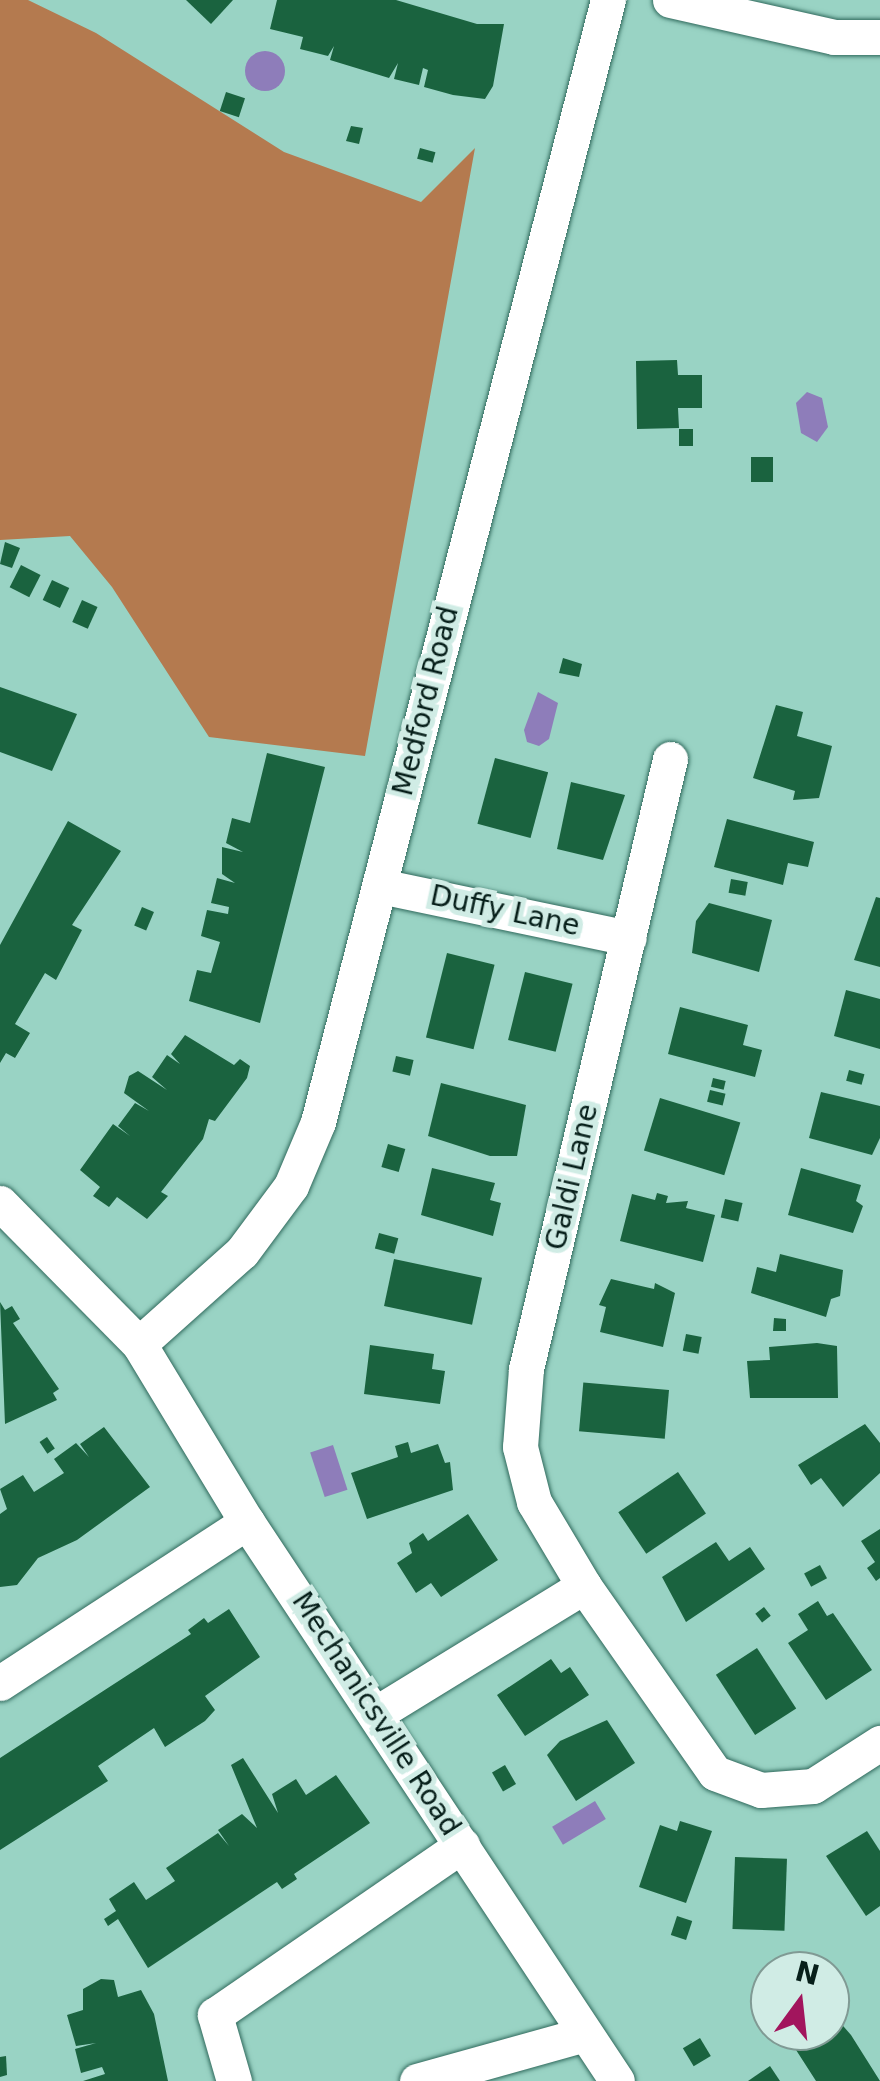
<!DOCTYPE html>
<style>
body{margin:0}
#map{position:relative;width:880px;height:2081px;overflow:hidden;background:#99d3c4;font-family:"DejaVu Sans",sans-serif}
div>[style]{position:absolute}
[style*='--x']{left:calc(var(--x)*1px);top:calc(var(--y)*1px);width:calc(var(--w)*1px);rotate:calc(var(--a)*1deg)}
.forest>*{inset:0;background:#b47a4f}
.water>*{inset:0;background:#8e7dba;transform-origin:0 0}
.round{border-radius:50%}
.building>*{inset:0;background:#1a633f;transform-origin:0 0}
.roads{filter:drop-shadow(0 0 2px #316a5d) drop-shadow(0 0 2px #316a5d)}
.street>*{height:35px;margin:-17.5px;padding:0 17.5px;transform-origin:17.5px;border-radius:17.5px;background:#fff}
span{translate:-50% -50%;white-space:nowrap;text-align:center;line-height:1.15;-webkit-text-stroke:10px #d0ece5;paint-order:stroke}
.street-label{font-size:28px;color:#071f1a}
.north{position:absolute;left:750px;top:1951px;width:100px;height:100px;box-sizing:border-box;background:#d0ece5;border:2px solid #809a94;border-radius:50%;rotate:15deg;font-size:28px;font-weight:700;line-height:40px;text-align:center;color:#071f1a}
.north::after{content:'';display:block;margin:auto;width:35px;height:45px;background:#a2155d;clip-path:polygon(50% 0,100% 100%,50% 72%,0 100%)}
</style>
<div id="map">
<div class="forest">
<i style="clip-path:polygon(0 0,28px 0,96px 33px,284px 152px,421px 202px,475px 148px,365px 756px,209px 737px,112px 587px,70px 536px,0 540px)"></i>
</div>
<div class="water">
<i class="round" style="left:245px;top:51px;width:40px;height:40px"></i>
<i style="clip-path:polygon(807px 392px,822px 398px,828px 427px,817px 442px,801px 433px,796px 403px)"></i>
<i style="clip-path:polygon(538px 692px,558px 703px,549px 739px,539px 746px,527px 742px,524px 730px)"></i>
<i style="left:333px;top:1445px;width:47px;height:24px;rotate:72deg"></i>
<i style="left:595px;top:1801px;width:21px;height:50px;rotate:59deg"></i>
</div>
<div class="building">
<i style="clip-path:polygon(186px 0,233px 0,211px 24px)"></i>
<i style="clip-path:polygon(277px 0,396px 0,477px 24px,504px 24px,493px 86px,485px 99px,453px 95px,424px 87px,428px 70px,423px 68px,419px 85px,394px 79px,398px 63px,389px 78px,330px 60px,334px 46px,328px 56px,300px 49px,303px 37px,270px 29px)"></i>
<i style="left:226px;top:92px;width:20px;height:20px;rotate:18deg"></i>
<i style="clip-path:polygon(351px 126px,363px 128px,359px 144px,346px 141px)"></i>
<i style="left:420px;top:148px;width:16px;height:11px;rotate:15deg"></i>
<i style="clip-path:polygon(677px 360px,678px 375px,702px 375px,702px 408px,678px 408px,679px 428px,637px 429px,636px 361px)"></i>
<i style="left:679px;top:429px;width:14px;height:17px"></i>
<i style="left:751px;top:457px;width:22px;height:25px"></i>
<i style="clip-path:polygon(5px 542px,20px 548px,12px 568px,0 564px)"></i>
<i style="left:21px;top:565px;width:22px;height:25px;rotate:27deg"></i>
<i style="left:52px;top:580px;width:19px;height:22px;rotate:25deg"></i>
<i style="left:82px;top:600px;width:17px;height:24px;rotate:24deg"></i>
<i style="clip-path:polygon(563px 658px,582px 664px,579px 677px,559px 673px)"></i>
<i style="clip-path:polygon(0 687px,77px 714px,52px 771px,0 752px)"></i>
<i style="clip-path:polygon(776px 705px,803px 712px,797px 736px,832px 746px,819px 798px,793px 800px,795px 791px,753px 778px)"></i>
<i style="clip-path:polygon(267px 753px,325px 767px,260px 1023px,189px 1001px,197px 970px,211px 973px,220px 942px,201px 936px,207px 910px,228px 914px,229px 907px,211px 903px,217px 878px,235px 883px,222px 874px,222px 847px,243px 852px,226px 843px,232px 818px,250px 823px)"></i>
<i style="left:495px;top:758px;width:55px;height:68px;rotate:15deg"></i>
<i style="clip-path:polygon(571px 782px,625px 795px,603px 860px,557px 849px)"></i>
<i style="clip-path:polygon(727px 819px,814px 842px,808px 867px,788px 863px,783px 885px,714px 867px)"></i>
<i style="clip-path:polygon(68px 821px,121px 851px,72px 925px,82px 930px,56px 980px,45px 973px,15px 1024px,30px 1033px,15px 1058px,6px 1053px,0 1063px,0 945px)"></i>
<i style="left:731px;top:879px;width:17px;height:14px;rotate:10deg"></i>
<i style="clip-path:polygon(876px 897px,880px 898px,880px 967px,854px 960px)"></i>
<i style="clip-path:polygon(709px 903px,772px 920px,759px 972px,692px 953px,696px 921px)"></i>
<i style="left:142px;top:907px;width:13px;height:20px;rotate:23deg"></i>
<i style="left:447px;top:953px;width:49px;height:87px;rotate:14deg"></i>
<i style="left:525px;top:972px;width:49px;height:70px;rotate:14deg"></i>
<i style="clip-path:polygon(846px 990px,880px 999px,880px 1049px,834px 1036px)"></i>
<i style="clip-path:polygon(680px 1007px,748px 1025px,743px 1045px,762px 1050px,755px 1077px,668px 1054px)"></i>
<i style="clip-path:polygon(185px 1035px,234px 1065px,240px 1059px,250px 1066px,247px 1078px,215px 1121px,209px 1119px,203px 1139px,161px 1192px,168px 1196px,147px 1219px,117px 1197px,109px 1207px,93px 1196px,100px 1187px,80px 1170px,113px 1124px,130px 1136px,118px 1126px,135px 1103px,149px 1111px,124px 1093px,129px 1076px,138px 1071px,167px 1090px,152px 1077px,167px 1055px,180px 1064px,171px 1054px)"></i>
<i style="left:396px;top:1056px;width:18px;height:16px;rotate:13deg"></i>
<i style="left:849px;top:1070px;width:16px;height:11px;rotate:15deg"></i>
<i style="left:713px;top:1078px;width:13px;height:9px;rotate:13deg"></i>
<i style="clip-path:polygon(441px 1083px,526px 1105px,517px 1156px,490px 1156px,428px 1136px)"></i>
<i style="left:710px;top:1090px;width:16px;height:12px;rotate:14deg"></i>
<i style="clip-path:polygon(821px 1092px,880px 1106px,880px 1138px,872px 1155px,809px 1138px)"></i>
<i style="left:660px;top:1098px;width:84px;height:55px;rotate:17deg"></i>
<i style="left:388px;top:1144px;width:18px;height:24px;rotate:16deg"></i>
<i style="clip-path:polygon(432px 1168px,495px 1183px,490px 1200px,501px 1203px,493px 1236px,421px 1215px)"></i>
<i style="clip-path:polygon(801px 1168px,861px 1185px,856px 1201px,863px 1206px,853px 1233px,788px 1215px)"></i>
<i style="clip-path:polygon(657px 1193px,668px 1196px,666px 1203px,688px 1201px,686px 1208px,715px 1215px,703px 1262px,620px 1241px,632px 1194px,655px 1200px)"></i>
<i style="left:725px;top:1199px;width:18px;height:19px;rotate:13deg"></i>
<i style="left:379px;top:1233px;width:20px;height:16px;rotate:15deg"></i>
<i style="clip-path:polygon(780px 1254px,843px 1270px,840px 1296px,831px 1299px,826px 1317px,751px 1293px,757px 1267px,776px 1272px)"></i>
<i style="left:394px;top:1259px;width:90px;height:48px;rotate:12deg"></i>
<i style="clip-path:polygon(611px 1279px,654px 1289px,655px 1283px,675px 1293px,663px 1347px,600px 1332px,606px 1307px,599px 1305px)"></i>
<i style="clip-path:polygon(0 1302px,5px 1310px,12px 1306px,20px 1319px,13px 1323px,59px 1389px,53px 1393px,57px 1400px,5px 1424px)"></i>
<i style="clip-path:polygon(774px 1318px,786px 1319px,786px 1331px,773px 1331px)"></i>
<i style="left:686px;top:1334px;width:16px;height:17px;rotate:11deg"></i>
<i style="clip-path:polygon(817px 1343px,837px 1346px,838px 1398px,750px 1398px,747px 1361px,770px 1360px,769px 1347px)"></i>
<i style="clip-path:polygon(370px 1345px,434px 1354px,432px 1369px,445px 1371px,440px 1404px,364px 1394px)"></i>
<i style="left:669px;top:1390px;width:49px;height:86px;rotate:95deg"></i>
<i style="clip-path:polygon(865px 1424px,880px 1443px,880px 1473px,843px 1507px,821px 1478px,811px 1485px,798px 1465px)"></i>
<i style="clip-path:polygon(104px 1427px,150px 1487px,77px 1540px,38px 1558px,17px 1585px,0 1587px,0 1514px,7px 1509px,0 1489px,23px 1475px,34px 1492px,64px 1473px,54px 1459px,76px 1443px,89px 1457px,80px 1444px)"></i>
<i style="left:47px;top:1437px;width:14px;height:9px;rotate:56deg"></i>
<i style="clip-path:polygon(408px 1442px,411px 1453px,438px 1444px,445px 1463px,450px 1462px,453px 1490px,367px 1519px,351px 1473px,398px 1457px,395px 1446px)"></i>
<i style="left:678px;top:1472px;width:50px;height:72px;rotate:56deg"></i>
<i style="clip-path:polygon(468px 1514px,498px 1560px,441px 1597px,431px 1583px,416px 1593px,397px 1563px,412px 1553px,409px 1543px,423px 1533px,428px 1541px)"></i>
<i style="clip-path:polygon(880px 1529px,880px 1578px,876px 1581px,867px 1568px,875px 1562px,861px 1541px)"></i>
<i style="clip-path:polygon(716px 1542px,729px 1561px,750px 1547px,765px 1569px,686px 1622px,662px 1577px)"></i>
<i style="left:820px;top:1565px;width:15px;height:18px;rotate:62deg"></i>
<i style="clip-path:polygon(818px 1601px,827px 1616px,833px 1613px,872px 1670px,826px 1700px,788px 1643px,808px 1630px,798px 1614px)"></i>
<i style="left:764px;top:1607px;width:11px;height:11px;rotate:52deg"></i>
<i style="clip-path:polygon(229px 1609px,260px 1657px,205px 1696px,215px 1710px,205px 1721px,165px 1747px,154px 1728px,98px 1766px,108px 1781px,0 1850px,0 1758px,191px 1634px,188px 1630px,204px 1618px,208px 1623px)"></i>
<i style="left:757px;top:1648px;width:72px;height:49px;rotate:57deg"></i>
<i style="clip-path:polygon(551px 1659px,561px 1673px,570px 1667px,589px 1695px,525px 1736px,497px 1695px)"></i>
<i style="clip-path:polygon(607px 1720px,635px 1763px,576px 1801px,547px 1755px,560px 1741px)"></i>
<i style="clip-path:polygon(243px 1758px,278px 1813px,272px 1794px,296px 1779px,306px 1795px,336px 1775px,370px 1823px,294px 1874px,297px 1879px,282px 1889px,277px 1882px,148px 1968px,118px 1919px,108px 1926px,104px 1919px,116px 1911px,109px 1899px,134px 1882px,146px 1900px,175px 1881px,166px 1868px,218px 1833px,229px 1846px,218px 1830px,242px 1814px,257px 1828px,231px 1765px)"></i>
<i style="left:505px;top:1765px;width:22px;height:15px;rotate:60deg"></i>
<i style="clip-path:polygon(680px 1821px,712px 1831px,686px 1903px,639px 1887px,660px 1825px,677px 1831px)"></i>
<i style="clip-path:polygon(867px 1831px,880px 1851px,880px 1906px,866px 1916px,826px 1856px)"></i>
<i style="left:735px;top:1857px;width:52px;height:72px;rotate:2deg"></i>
<i style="left:677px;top:1916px;width:16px;height:20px;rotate:18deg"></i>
<i style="clip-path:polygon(101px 1979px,114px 1980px,118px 1997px,141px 1990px,154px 2014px,168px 2081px,83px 2081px,105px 2074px,102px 2067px,81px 2073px,75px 2049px,96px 2043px,76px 2046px,67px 2015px,83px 2010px,83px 1989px)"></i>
<i style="clip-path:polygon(830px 2011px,851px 2035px,880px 2081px,816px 2081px,789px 2039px,802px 2031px,830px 2031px)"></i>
<i style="left:700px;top:2038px;width:21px;height:20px;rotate:59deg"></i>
<i style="clip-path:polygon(6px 2056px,7px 2075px,0 2077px,0 2057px)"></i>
<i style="clip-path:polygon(770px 2066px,780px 2081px,748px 2081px)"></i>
</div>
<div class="roads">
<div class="street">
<i style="--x:670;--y:0;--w:168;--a:12.7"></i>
<i style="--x:834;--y:37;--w:46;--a:0"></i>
<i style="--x:670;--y:759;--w:627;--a:103.28"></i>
<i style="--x:526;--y:1369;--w:78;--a:94.4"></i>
<i style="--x:520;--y:1447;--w:57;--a:75.7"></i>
<i style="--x:534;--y:1502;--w:98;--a:59.2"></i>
<i style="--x:584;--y:1586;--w:228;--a:55"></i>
<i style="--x:715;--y:1773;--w:49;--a:20.3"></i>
<i style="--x:761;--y:1790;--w:52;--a:-4.4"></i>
<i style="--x:813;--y:1786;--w:80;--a:-32.7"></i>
<i style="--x:380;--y:886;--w:254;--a:11.8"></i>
<i style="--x:0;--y:1203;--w:198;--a:45.4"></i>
<i style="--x:139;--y:1344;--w:208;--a:58.8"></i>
<i style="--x:247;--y:1522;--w:670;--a:56.5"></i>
<i style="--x:139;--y:1344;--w:138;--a:-41.8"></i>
<i style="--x:242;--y:1252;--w:82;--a:-53.4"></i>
<i style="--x:291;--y:1186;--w:69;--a:-67.1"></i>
<i style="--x:318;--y:1122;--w:1159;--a:-75.51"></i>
<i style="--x:0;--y:1683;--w:295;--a:-33.1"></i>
<i style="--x:377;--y:1713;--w:243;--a:-31.5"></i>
<i style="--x:234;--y:2081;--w:69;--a:-106.1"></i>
<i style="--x:215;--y:2015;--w:300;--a:-34.5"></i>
<i style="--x:417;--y:2081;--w:174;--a:-15.6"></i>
</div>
</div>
<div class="street-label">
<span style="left:426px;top:701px;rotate:-76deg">Medford Road</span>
<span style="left:505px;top:911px;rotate:12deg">Duffy Lane</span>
<span style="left:572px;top:1177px;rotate:-77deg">Galdi Lane</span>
<span style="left:376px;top:1714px;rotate:57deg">Mechanicsville Road</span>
</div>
<div class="north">N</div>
</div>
